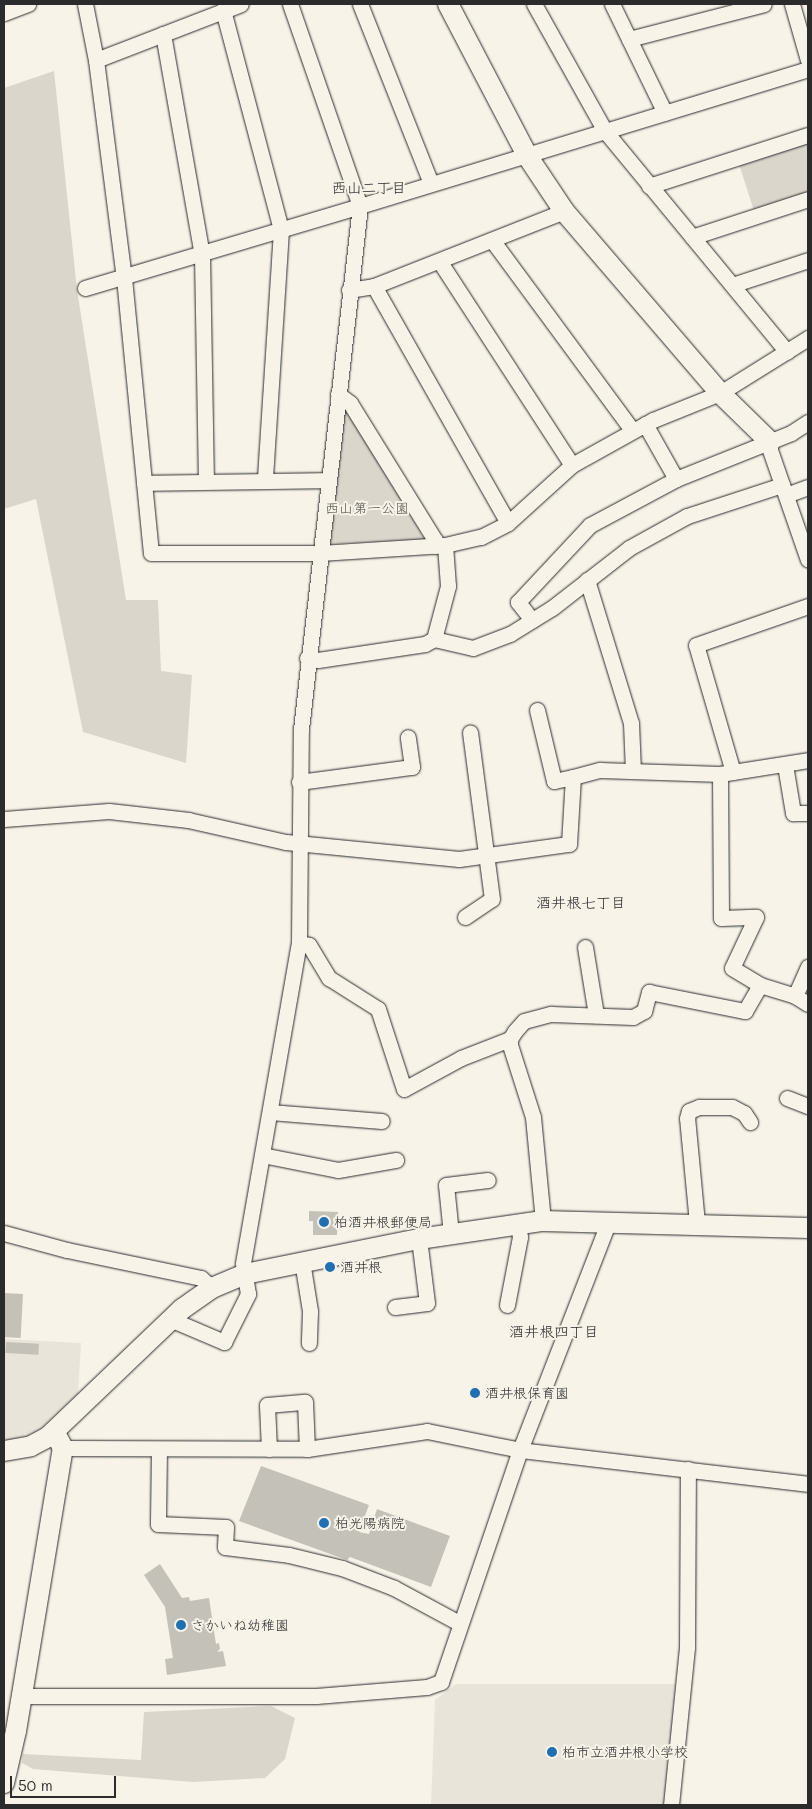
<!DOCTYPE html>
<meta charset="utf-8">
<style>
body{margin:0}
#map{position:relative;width:812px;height:1809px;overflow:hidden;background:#f7f3e8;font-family:Mali,"Klee One",sans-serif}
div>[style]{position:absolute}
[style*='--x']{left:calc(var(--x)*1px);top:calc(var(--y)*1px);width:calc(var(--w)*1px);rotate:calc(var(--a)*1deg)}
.built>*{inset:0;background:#e8e4da}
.green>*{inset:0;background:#dad6cc}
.building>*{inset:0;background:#c4c1b9;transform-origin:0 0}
.roads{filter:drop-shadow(0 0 1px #2b2b2b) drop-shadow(0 0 1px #2b2b2b)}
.street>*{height:15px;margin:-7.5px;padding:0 7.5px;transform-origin:7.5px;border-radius:7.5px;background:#f7f3e8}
.secondary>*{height:20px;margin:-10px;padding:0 10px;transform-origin:10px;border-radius:10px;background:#f7f3e8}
.dots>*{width:14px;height:14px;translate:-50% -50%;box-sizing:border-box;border:2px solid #f7f3e8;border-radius:50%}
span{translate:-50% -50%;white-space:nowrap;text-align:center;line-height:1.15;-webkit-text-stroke:4px #f7f3e8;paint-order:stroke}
.park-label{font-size:14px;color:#575653}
.poi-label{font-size:14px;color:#2b2b2b}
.left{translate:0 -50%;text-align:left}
.neighbourhood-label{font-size:15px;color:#2b2b2b}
.frame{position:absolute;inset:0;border:5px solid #2b2b2b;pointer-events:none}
.scale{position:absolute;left:10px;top:1776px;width:106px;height:22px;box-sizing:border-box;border:2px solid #2b2b2b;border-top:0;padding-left:6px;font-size:15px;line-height:18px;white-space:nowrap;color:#2b2b2b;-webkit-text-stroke:4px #f7f3e8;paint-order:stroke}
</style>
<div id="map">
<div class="built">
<i style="clip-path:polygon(4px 1339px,81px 1343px,78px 1394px,37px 1432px,4px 1443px)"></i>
<i style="clip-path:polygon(456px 1684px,679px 1684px,667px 1805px,431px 1805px,435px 1700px)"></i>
</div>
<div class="green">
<i style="clip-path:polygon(54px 71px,77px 290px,126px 600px,158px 600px,161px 671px,192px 675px,186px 763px,83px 732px,36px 499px,4px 509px,4px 88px)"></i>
<i style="clip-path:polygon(808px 143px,808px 192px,754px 211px,739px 164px)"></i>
<i style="clip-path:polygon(343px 408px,347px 408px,425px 540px,332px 544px,328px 541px)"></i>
<i style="clip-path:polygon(271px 1706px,295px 1718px,285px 1759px,265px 1778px,193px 1782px,33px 1769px,22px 1763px,23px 1754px,141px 1760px,144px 1712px)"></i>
</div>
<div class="building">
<i style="clip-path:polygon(309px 1211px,338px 1212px,337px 1235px,313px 1235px,313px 1221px,309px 1221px)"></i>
<i style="left:4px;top:1293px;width:19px;height:44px;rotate:3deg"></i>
<i style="left:6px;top:1342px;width:33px;height:11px;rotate:3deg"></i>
<i style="clip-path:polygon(261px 1466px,369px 1505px,359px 1532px,369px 1534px,377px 1509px,450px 1536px,431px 1587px,350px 1557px,347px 1560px,239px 1521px)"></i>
<i style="clip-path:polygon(160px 1564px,182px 1598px,189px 1597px,190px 1601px,209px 1598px,216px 1644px,219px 1643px,220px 1649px,217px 1652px,223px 1651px,226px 1666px,167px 1675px,165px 1659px,173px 1658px,165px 1607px,144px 1575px)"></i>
</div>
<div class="roads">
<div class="street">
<i style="--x:85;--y:4;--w:57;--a:78.9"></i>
<i style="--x:96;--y:60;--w:220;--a:82.7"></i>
<i style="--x:124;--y:278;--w:276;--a:84.4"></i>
<i style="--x:151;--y:553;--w:169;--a:0"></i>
<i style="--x:320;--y:553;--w:125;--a:-3.7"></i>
<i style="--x:445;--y:545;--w:37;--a:-13"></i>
<i style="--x:481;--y:537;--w:30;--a:-27"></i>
<i style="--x:508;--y:523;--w:86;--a:-42.2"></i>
<i style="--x:572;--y:465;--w:93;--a:-29.1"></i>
<i style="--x:653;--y:420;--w:72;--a:-21.9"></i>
<i style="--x:720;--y:393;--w:104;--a:-32"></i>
<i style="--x:360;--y:4;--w:193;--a:68.4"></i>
<i style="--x:534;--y:4;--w:145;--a:60.8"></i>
<i style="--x:605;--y:131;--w:286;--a:50.5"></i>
<i style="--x:612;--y:4;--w:121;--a:64.1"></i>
<i style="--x:792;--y:4;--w:58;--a:74.1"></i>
<i style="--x:223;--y:10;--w:228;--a:75.2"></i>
<i style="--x:281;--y:230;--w:250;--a:93.7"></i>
<i style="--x:4;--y:13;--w:26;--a:-21"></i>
<i style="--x:163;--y:34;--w:224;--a:80"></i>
<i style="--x:202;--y:255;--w:226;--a:89"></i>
<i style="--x:629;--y:39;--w:139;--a:-14.5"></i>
<i style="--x:96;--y:60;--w:155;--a:-21.1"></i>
<i style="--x:649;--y:186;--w:167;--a:-17.8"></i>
<i style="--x:692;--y:237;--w:122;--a:-18.1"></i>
<i style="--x:492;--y:240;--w:237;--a:53.6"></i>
<i style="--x:440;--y:262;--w:242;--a:57"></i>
<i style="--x:732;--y:285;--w:80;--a:-18.2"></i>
<i style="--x:374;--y:286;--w:272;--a:60.5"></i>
<i style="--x:85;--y:288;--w:287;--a:-16.6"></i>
<i style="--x:360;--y:206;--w:214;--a:-109.1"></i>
<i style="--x:349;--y:290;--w:25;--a:-9"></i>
<i style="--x:374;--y:286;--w:204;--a:-21.5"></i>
<i style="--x:338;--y:394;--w:15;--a:37"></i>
<i style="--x:350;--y:403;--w:161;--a:58.2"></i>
<i style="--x:435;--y:540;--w:6;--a:90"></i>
<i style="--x:645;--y:424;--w:63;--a:60.6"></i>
<i style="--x:676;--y:479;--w:124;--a:-21.8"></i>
<i style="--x:791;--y:433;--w:20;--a:-33"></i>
<i style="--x:770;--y:442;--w:8;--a:90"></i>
<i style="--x:770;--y:450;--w:116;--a:70.9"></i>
<i style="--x:144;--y:483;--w:184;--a:-0.9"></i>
<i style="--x:786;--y:495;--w:23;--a:-20"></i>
<i style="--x:587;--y:580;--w:150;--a:72.9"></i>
<i style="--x:631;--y:723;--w:48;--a:87.6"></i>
<i style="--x:532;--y:620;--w:23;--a:-128"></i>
<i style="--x:518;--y:602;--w:105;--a:-46.9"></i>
<i style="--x:590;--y:525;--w:98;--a:-28.1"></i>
<i style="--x:434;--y:639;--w:55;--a:-75.2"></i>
<i style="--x:448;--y:586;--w:41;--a:-94.2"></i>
<i style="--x:307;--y:658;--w:11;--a:10"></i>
<i style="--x:318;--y:660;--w:108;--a:-8.5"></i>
<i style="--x:425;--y:644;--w:10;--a:-29"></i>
<i style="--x:434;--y:639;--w:40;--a:13"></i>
<i style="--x:473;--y:648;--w:40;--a:-21"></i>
<i style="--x:510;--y:634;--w:49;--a:-31.8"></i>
<i style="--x:552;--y:608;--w:98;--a:-37.9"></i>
<i style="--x:629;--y:548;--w:66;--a:-28.9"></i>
<i style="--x:687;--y:516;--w:100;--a:-18.1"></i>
<i style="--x:537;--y:710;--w:73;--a:76.5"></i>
<i style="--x:554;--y:781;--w:19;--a:-12"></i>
<i style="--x:785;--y:765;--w:49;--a:80.5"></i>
<i style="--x:793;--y:813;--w:15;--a:0"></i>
<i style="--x:733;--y:772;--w:132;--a:-106.2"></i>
<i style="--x:696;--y:645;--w:119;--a:-19.2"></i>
<i style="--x:720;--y:774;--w:144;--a:89.6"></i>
<i style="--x:721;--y:918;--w:35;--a:-2"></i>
<i style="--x:756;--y:917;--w:56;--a:115.2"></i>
<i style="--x:732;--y:968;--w:33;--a:31"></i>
<i style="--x:760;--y:985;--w:37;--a:17"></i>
<i style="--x:795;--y:996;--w:15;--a:32"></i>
<i style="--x:299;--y:782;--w:114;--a:-7.6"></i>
<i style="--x:412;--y:767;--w:30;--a:-98"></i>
<i style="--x:4;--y:819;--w:105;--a:-4.4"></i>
<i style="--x:109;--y:811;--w:80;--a:6.5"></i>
<i style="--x:188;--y:820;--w:100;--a:12.7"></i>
<i style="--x:286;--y:842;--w:174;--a:5.6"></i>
<i style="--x:459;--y:859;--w:111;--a:-7.8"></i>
<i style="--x:569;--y:844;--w:67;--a:-86.6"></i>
<i style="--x:573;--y:777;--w:28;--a:-15"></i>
<i style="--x:600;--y:770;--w:120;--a:1.9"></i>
<i style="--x:720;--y:774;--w:89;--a:-9"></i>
<i style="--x:465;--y:917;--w:32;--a:-34"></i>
<i style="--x:492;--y:899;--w:168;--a:-97.5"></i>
<i style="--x:299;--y:943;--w:10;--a:11"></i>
<i style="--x:309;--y:945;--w:39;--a:59"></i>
<i style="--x:329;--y:978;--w:58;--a:32.3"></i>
<i style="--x:378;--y:1009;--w:84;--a:72"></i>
<i style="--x:404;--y:1089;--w:65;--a:-28.5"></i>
<i style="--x:461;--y:1058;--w:53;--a:-21.2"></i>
<i style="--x:585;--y:947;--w:69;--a:80.8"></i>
<i style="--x:795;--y:996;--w:32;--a:-66"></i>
<i style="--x:787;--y:1098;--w:22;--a:21"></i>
<i style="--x:270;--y:1112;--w:112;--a:4.6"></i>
<i style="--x:262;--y:1155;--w:77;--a:11.2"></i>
<i style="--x:338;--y:1170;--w:59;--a:-9.8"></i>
<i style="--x:543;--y:1221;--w:104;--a:-95.5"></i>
<i style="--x:533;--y:1117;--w:76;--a:-107.7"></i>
<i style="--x:510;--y:1045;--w:6;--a:-90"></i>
<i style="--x:510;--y:1039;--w:9;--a:-58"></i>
<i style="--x:515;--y:1031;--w:13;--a:-48"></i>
<i style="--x:524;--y:1021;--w:28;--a:-15"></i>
<i style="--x:551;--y:1014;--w:82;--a:2.1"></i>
<i style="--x:633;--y:1017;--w:13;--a:-29"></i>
<i style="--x:644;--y:1011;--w:20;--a:-75"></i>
<i style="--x:649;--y:992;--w:98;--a:11.2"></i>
<i style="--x:745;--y:1011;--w:30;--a:-60"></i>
<i style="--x:697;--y:1223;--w:105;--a:-95.4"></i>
<i style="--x:687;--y:1118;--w:7;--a:-74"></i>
<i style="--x:689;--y:1111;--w:11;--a:-22"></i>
<i style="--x:699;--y:1107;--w:33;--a:0"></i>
<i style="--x:732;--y:1107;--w:13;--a:27"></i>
<i style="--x:744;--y:1113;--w:11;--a:56"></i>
<i style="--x:4;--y:1233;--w:65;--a:15.1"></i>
<i style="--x:67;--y:1250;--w:137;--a:11.8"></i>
<i style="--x:201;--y:1278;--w:15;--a:42"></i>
<i style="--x:451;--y:1234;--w:49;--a:-95.8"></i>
<i style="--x:446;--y:1185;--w:42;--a:-6.8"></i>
<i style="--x:302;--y:1261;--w:51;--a:80.9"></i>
<i style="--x:310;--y:1311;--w:32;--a:92"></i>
<i style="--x:507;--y:1305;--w:69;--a:-79.2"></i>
<i style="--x:520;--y:1237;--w:13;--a:-99"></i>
<i style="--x:395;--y:1307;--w:32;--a:-7"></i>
<i style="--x:427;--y:1303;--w:64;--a:-97.1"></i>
<i style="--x:170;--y:1319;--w:59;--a:23.1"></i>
<i style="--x:224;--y:1342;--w:54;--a:-63.4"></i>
<i style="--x:248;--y:1294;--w:31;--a:-99"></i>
<i style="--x:243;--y:1263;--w:325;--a:-80.1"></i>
<i style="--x:299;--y:943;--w:214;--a:-89.5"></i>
<i style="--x:301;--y:729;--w:526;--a:-83.56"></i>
<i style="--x:360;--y:206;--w:468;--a:-17"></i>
<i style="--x:63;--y:1448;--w:244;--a:0.2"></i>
<i style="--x:307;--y:1449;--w:121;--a:-8.5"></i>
<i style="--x:427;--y:1431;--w:95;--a:11.5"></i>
<i style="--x:520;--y:1450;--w:290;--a:6.7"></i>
<i style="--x:159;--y:1449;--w:75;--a:90.8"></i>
<i style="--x:158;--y:1524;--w:68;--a:2.5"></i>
<i style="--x:226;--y:1527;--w:20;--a:93"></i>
<i style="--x:225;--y:1547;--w:64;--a:7.1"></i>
<i style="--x:289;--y:1555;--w:55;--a:13.8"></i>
<i style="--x:342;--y:1568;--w:56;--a:21"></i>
<i style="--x:394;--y:1588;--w:74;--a:28.3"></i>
<i style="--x:269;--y:1449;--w:44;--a:-92.6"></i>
<i style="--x:267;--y:1405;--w:38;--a:-5"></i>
<i style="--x:305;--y:1402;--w:47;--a:87.6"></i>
<i style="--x:20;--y:1696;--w:296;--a:0"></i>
<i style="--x:316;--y:1696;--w:111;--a:-4.6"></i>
<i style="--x:427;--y:1687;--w:15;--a:-20"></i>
<i style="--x:441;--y:1682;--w:245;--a:-71.2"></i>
<i style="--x:520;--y:1450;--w:243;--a:-68.8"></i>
<i style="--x:671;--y:1805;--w:158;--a:-84.2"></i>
<i style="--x:687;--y:1648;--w:179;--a:-89.7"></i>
</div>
<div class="secondary">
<i style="--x:448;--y:4;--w:173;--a:62.4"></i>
<i style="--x:528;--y:157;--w:65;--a:56.3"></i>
<i style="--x:564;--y:211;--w:240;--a:49.4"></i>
<i style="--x:720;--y:393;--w:70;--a:44.4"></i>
<i style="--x:4;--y:1451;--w:27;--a:-10"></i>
<i style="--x:31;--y:1446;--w:19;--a:-28"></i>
<i style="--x:48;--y:1437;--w:185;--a:-43.7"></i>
<i style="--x:182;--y:1309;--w:37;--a:-35"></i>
<i style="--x:212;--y:1288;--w:36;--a:-23"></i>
<i style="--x:245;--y:1274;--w:177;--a:-11.4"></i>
<i style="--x:419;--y:1239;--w:125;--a:-8.3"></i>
<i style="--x:543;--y:1221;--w:265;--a:1.5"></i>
<i style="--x:4;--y:1783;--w:53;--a:-77"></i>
<i style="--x:16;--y:1731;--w:287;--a:-80.6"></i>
<i style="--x:63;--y:1448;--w:19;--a:-118"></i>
</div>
</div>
<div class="dots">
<i style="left:324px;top:1222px;background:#1f6fb2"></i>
<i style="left:330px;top:1267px;background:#1f6fb2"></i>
<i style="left:475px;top:1393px;background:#1f6fb2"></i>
<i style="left:324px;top:1523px;background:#1f6fb2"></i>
<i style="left:181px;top:1625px;background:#1f6fb2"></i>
<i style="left:552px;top:1752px;background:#1f6fb2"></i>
</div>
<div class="park-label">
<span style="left:367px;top:508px">西山第一公園</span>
</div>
<div class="poi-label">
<span class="left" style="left:334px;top:1222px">柏酒井根郵便局</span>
<span class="left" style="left:340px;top:1267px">酒井根</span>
<span class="left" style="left:485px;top:1393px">酒井根保育園</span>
<span class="left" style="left:335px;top:1523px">柏光陽病院</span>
<span class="left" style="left:191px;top:1625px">さかいね幼稚園</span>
<span class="left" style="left:562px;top:1752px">柏市立酒井根小学校</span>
</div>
<div class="neighbourhood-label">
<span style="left:369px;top:188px">西山二丁目</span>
<span style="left:581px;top:903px">酒井根七丁目</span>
<span style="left:554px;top:1332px">酒井根四丁目</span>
</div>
<div class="frame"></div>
<div class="scale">50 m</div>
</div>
